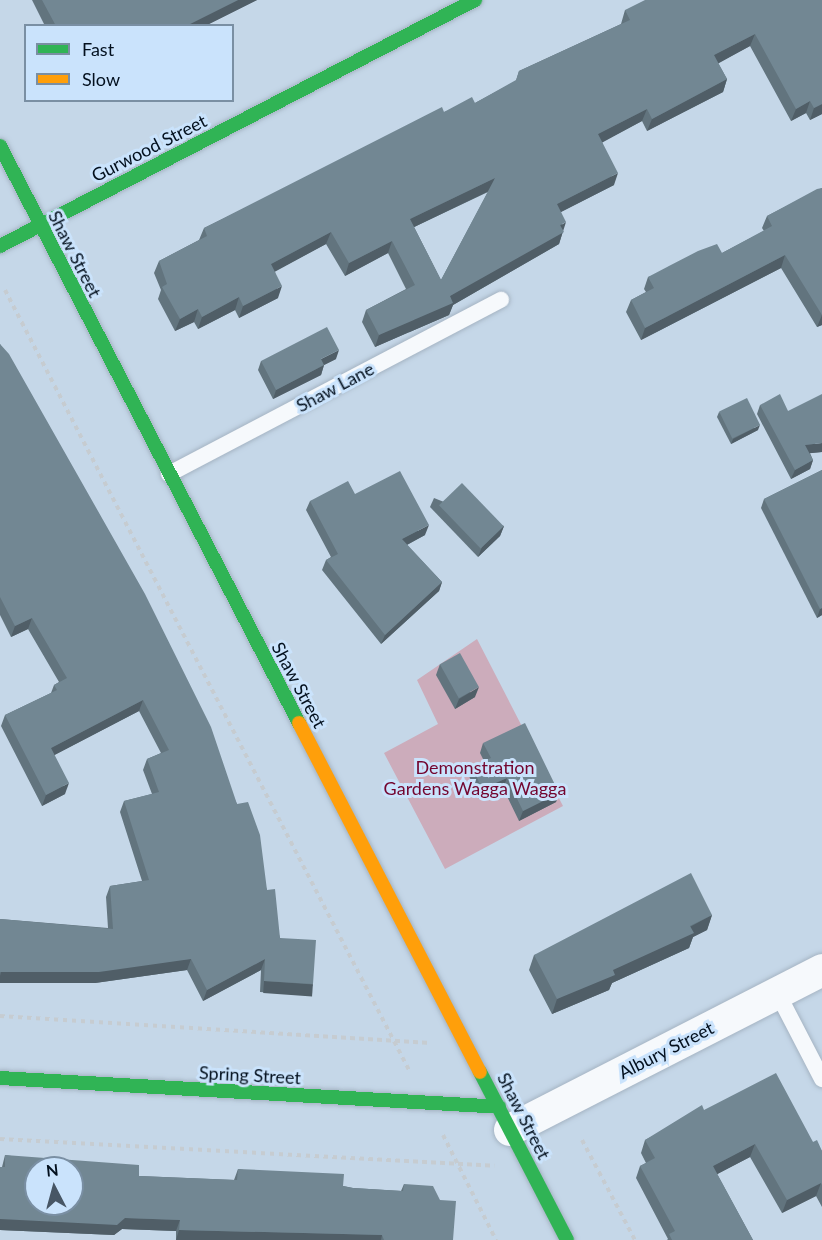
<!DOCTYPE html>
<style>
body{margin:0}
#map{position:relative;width:822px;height:1240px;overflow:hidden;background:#c5d7e8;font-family:Lato,sans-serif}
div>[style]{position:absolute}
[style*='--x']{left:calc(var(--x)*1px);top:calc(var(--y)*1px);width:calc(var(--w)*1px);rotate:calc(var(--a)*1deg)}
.green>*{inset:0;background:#ccacbb}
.path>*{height:4px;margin-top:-2px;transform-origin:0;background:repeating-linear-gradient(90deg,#c6ccd1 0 4.5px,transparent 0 9px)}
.roads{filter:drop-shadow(0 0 2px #a5b4c3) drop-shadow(0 0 2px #a5b4c3)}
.lane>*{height:16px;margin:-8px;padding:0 8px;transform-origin:8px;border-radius:8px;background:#f6f9fc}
.street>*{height:32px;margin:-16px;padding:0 16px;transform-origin:16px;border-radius:16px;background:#f6f9fc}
.fast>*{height:14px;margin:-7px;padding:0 7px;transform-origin:7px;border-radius:7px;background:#30b455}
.slow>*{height:14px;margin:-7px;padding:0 7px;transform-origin:7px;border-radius:7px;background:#ff9f0a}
.wall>*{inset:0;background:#62747e}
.shaded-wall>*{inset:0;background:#505e67;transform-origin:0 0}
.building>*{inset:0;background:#728793;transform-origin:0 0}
span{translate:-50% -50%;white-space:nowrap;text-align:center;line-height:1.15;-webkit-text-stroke:6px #cae3fc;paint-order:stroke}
.street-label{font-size:18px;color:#03101e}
.park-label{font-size:18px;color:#73052f}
.legend{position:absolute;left:24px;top:24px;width:210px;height:78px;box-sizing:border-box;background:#cae3fc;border:2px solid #7a8fa3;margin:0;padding:8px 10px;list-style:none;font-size:18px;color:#03101e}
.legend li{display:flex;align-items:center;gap:12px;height:30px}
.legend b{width:30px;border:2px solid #7a8fa3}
.north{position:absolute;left:24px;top:1156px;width:60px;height:60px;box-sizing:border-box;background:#cae3fc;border:2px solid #7a8fa3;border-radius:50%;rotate:354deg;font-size:16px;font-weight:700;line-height:24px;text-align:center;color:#03101e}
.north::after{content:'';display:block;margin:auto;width:21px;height:27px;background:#475665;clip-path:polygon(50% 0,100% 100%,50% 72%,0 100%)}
</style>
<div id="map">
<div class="green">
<i style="clip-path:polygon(477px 639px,563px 806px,445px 869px,384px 753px,438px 724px,417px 680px)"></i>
</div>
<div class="path">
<i style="--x:5;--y:290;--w:878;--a:62.62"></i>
<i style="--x:0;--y:1016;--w:431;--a:3.6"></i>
<i style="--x:443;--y:1135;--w:118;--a:63.2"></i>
<i style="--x:0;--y:1139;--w:495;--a:3.1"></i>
<i style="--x:582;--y:1140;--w:113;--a:62.1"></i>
</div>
<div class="roads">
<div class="lane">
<i style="--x:169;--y:474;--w:375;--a:-27.7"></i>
<i style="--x:778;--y:994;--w:96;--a:62.6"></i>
</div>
<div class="street">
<i style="--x:510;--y:1130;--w:351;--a:-27.1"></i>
</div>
<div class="fast">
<i style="--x:0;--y:146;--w:650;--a:62.61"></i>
<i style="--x:0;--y:246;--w:535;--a:-27.38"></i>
<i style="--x:480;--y:1072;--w:189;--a:62.6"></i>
<i style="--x:0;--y:1078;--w:500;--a:3.3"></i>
</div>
<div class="slow">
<i style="--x:299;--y:723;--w:393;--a:62.6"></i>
</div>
</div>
<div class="wall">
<i style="clip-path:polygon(32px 0,257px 0,205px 26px,45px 26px)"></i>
<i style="clip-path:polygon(evenodd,822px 0,822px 114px,810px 120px,806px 113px,791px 121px,750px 46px,718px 63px,727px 79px,723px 92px,647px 131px,642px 121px,602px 142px,614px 185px,561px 212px,563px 231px,559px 244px,453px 305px,449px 315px,375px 347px,362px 322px,366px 310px,406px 289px,388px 253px,345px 276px,326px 244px,275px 271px,278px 298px,239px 318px,235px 310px,198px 329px,194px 322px,175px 331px,158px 299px,161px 290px,154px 273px,159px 261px,199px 240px,204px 228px,444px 112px,475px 103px,516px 81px,519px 71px,621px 24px,625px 10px,822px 0,488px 192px,441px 280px,414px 227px,488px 192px)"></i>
<i style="clip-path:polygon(822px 188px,822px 325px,817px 327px,781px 268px,641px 340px,626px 312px,631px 300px,646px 292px,644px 289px,648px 277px,722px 253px,764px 231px,762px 228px,767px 216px)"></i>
<i style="clip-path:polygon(0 344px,237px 804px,267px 890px,280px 938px,313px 984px,309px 995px,260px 992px,261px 970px,203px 1001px,187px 970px,95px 983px,0 983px,0 919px,108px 928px,106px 897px,110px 886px,142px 881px,120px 812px,124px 801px,152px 794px,143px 770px,147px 759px,161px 753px,139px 711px,54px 755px,65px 794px,42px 806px,1px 726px,5px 715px,51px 693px,54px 685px,59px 682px,28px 629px,11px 637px,0 615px)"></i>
<i style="clip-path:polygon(336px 359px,324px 365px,321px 375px,273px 399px,258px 370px,261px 361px)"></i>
<i style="clip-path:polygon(760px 405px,788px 411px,822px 452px,810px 453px,813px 460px,810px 469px,791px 479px,757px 414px)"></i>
<i style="clip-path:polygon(719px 412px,758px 430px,731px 444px,717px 417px)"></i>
<i style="clip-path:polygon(822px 470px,822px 615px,817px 618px,761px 508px,764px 499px)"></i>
<i style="clip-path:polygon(355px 494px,425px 535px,407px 545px,442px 582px,439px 591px,381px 644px,322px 570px,326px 560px,331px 557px,306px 510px,310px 501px)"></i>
<i style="clip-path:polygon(434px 498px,504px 526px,500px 536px,478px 557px,430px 507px)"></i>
<i style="clip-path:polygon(440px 664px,475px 697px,455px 709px,436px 675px)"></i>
<i style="clip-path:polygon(483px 743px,559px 793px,556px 802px,519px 821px,503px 788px,479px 799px,469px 776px,472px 766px,484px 761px,480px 753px)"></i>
<i style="clip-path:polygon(712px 915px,707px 930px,693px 937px,689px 948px,612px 983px,609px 990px,552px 1014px,529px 970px,534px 955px)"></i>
<i style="clip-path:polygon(704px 1110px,813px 1142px,822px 1151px,822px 1207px,816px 1196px,782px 1213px,750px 1157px,717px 1174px,753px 1240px,667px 1240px,668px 1239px,636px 1178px,640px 1166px,646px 1163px,641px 1153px,645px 1140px)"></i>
<i style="clip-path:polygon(5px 1155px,139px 1176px,234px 1180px,238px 1169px,343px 1186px,353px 1188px,401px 1191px,404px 1184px,453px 1240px,176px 1240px,176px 1231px,122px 1229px,114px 1235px,0 1230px,0 1167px,2px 1167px)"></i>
</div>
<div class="shaded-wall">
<i style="clip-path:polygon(238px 0,257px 0,205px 26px,186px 26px)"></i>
<i style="clip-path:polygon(755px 34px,750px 46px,710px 68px,714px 55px)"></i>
<i style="clip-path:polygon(727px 79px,723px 92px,647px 131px,652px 119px)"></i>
<i style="clip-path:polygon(810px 101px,806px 113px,791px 121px,796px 109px)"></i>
<i style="clip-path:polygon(822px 104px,822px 114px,810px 120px,814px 108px)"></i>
<i style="clip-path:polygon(647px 109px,642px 121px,594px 147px,598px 134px)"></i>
<i style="clip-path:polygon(618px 173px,614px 185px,553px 216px,557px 204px)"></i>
<i style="clip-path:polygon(495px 178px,491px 190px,406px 231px,410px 219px)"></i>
<i style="clip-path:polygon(566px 222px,559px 244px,453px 305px,449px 315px,375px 347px,379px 335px,450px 296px)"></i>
<i style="clip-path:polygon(331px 232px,326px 244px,267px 276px,271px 264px)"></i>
<i style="clip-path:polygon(392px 241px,388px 253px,345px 276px,349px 263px)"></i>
<i style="clip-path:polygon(785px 255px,781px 268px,641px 340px,645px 328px)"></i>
<i style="clip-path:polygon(282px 286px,278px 298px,239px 318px,243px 306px)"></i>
<i style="clip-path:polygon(239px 297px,235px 310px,198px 329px,202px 317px)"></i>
<i style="clip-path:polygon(198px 309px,194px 322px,175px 331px,180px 319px)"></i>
<i style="clip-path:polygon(822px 315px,822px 325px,817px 327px)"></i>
<i style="clip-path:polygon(339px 350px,336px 359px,318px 368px,321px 359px)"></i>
<i style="clip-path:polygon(324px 365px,321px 375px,273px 399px,276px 390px)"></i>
<i style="clip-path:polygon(760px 425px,758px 430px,731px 444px,733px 439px)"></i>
<i style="clip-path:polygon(822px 443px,822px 452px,802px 454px,805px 445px)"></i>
<i style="clip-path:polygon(813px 460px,810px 469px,791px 479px,795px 470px)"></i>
<i style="clip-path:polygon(429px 525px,425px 535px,399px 549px,402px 539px)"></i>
<i style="clip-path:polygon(504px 526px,500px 536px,478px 557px,482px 547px)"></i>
<i style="clip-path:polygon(442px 582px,439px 591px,381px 644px,385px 635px)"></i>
<i style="clip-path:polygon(822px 608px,822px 615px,817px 618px,820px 609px)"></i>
<i style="clip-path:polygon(32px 618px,28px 629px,11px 637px,15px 626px)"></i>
<i style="clip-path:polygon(479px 687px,475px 697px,455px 709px,459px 699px)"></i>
<i style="clip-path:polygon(143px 700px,139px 711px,47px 759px,51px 748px)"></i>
<i style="clip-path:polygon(507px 778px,503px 788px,479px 799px,482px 789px)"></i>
<i style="clip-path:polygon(69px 783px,65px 794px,42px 806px,46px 795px)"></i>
<i style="clip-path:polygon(559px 793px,556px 802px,519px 821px,523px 811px)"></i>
<i style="clip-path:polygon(712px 915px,707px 930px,693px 937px,689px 948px,612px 983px,609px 990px,552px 1014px,557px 999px)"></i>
<i style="clip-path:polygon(191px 959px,187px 970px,95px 983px,0 983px,0 976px,1px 972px)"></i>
<i style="clip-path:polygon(265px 959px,261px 970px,203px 1001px,207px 990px)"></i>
<i style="left:264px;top:981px;width:49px;height:12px;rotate:4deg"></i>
<i style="clip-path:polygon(755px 1144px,750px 1157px,708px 1179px,713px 1166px)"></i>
<i style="clip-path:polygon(821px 1183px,816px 1196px,782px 1213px,787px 1200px)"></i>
<i style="clip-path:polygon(125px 1218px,180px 1220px,176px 1231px,122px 1229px,114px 1235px,0 1230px,0 1219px)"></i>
<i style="clip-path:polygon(179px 1230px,382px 1235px,381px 1240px,176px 1240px)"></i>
</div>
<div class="building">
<i style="clip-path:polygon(42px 0,238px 0,186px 26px,56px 26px)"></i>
<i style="clip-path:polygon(evenodd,645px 0,822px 0,822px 104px,814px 108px,810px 101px,796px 109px,755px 34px,714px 55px,727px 79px,652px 119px,647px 109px,598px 134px,618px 173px,557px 204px,566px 222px,560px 225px,564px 232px,450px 296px,453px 303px,379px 335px,366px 310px,415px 285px,392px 241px,349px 263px,331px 232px,271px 264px,282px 286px,243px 306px,239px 297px,202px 317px,198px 309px,180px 319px,162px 287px,167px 284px,159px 261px,207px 236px,204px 228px,442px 107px,444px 112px,472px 97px,475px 103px,516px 80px,519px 71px,630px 20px,625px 10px,645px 0,495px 178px,441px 280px,410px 219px,495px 178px)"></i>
<i style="clip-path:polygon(822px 188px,822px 315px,785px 255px,645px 328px,631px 300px,654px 288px,648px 277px,698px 251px,717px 244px,722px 253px,772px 226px,767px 216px,817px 189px)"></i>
<i style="clip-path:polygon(327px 327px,339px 350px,321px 359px,324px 365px,276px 390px,261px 361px)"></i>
<i style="clip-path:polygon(0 344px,9px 354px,145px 594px,211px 727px,237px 804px,248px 802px,260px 835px,267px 890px,275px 889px,280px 938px,316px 940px,313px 984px,264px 981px,265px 959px,207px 990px,191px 959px,99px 972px,0 972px,0 919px,113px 929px,110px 886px,149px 880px,124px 801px,159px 792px,147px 759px,169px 750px,143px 700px,51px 748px,69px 783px,46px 795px,5px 715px,57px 690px,54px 685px,67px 678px,32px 618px,15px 626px,0 597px)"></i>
<i style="clip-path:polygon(780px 394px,788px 411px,822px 394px,822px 443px,805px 445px,813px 460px,795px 470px,760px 405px)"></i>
<i style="left:747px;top:398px;width:30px;height:31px;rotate:64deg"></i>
<i style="clip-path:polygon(822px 470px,822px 608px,820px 609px,764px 499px)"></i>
<i style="clip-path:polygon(400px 471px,429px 525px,402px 539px,442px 582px,385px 635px,326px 560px,338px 554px,310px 501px,348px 481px,355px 494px)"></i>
<i style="left:462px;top:483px;width:60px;height:32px;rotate:46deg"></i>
<i style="left:460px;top:653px;width:39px;height:23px;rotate:61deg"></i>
<i style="clip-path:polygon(525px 723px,559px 793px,523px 811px,507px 778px,482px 789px,472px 766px,491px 758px,483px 743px)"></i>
<i style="clip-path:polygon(691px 873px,712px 915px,690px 926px,694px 933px,613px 970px,615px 975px,557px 999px,534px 955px)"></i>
<i style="clip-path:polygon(776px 1073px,813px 1142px,817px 1140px,822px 1151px,822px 1185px,821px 1183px,787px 1200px,755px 1144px,713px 1166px,753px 1240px,672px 1240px,669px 1234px,675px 1231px,640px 1166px,655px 1158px,645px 1140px,702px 1105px,704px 1110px)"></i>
<i style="clip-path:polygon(evenodd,5px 1155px,139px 1165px,139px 1176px,237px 1180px,238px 1169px,344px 1174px,343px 1186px,353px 1188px,403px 1191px,404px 1184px,433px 1186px,440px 1200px,456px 1201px,453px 1240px,384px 1240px,382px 1235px,179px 1230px,180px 1220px,125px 1218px,117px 1225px,0 1219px,0 1167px,5px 1167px,5px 1155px,36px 1168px,72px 1168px,72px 1204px,36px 1204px,36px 1168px)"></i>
</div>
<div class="street-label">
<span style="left:149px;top:148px;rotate:-27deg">Gurwood Street</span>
<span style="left:75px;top:254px;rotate:63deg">Shaw Street</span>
<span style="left:335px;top:387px;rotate:-28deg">Shaw Lane</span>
<span style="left:299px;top:685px;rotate:62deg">Shaw Street</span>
<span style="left:666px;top:1050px;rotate:-27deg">Albury Street</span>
<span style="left:250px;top:1075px;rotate:3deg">Spring Street</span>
<span style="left:524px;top:1116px;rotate:63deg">Shaw Street</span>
</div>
<div class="park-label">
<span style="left:475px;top:778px">Demonstration<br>Gardens Wagga Wagga</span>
</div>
<ul class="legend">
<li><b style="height:8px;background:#30b455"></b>Fast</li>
<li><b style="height:8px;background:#ff9f0a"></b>Slow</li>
</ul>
<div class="north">N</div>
</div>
